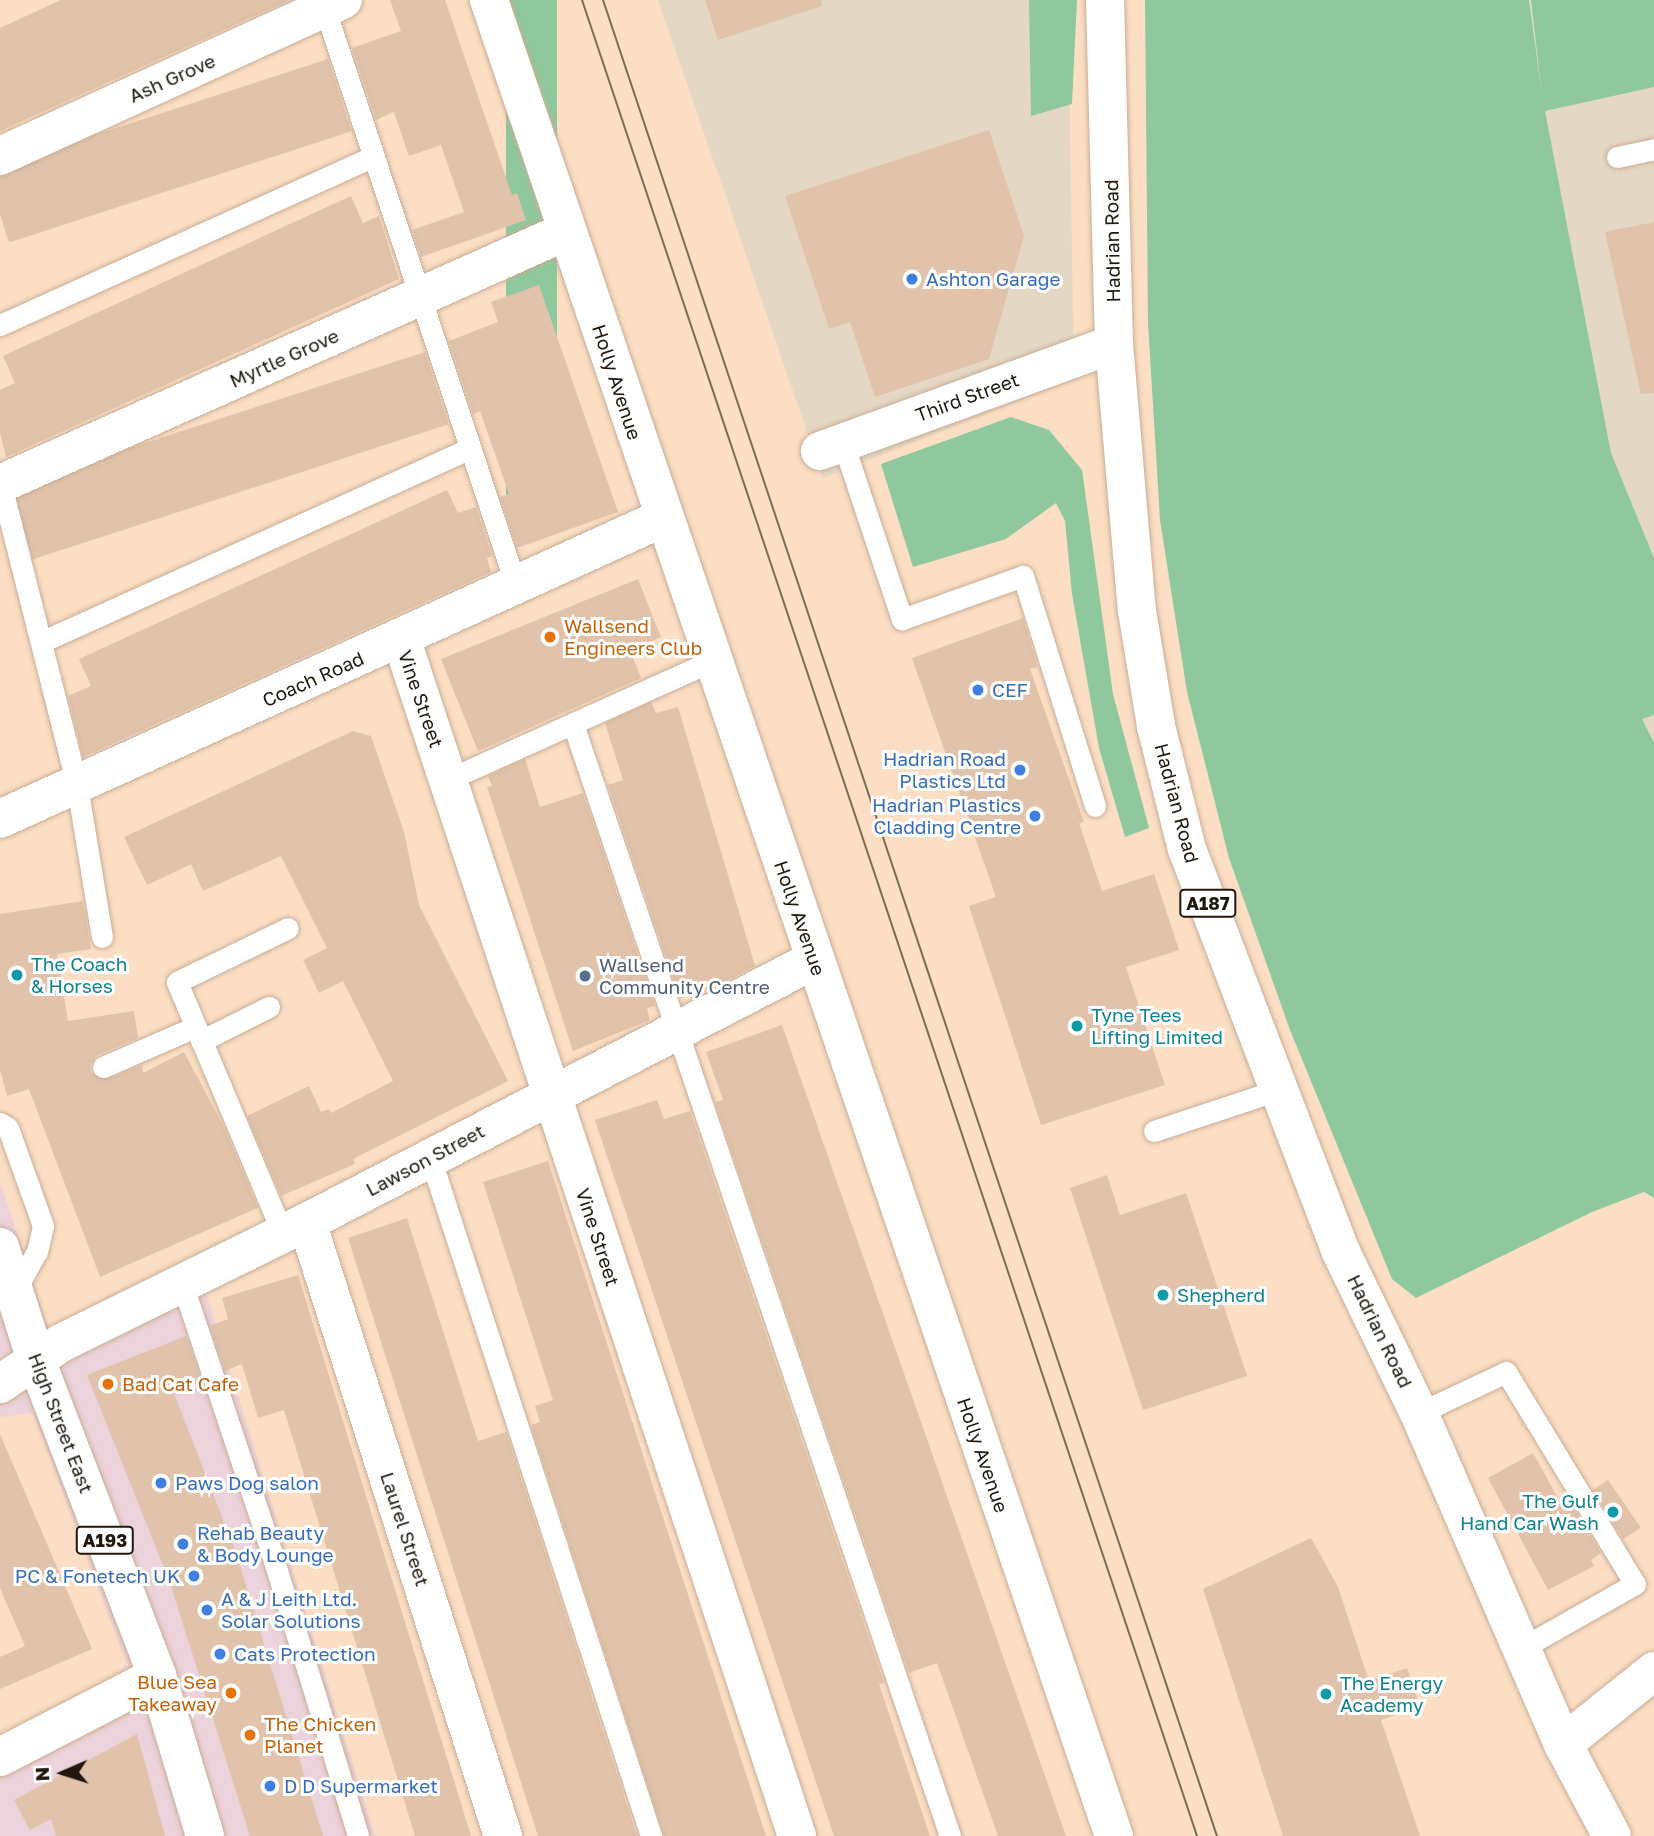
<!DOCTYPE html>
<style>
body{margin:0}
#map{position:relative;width:1654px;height:1836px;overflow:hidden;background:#fbdec4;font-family:"Golos Text",sans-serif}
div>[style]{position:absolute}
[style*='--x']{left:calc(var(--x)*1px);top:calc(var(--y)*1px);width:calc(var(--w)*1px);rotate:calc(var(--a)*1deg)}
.commercial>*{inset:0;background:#ecd2da}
.industrial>*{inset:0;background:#e4d8c4}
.green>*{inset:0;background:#8ec89c;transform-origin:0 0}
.building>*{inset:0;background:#e0c3aa;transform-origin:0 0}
.roads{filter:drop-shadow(0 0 2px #caad95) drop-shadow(0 0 2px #caad95)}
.lane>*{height:21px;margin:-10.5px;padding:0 10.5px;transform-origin:10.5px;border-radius:10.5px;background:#fff}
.street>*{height:38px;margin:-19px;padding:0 19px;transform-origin:19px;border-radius:19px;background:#fff}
.primary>*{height:38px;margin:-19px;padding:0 19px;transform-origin:19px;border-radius:19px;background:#fff}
.tram>*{height:2px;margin:-1px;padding:0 1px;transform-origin:1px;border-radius:1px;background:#7d6b5a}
.dots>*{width:19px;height:19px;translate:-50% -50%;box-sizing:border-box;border:4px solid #fff;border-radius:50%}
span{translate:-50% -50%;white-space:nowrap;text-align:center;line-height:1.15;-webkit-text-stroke:6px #fff;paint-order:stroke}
.shield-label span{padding:2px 5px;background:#fff;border:2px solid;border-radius:5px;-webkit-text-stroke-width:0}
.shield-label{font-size:18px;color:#21170d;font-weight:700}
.street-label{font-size:19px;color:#21170d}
.shop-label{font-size:19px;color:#366cbe}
.left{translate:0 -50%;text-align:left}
.right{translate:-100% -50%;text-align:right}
.food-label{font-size:19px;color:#c56008}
.culture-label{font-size:19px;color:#0d838f}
.service-label{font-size:19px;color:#4e5e75}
.north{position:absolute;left:28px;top:1738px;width:70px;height:70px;-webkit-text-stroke:5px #fff;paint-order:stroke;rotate:267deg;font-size:19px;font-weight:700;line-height:28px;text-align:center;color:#21170d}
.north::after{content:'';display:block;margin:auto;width:24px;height:32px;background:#21170d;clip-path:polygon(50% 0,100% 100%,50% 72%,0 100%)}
</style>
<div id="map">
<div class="commercial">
<i style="clip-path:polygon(0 1182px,52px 1338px,197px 1263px,375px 1836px,0 1836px,0 1778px,140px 1699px,33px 1413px,0 1417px)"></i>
</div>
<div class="industrial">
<i style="clip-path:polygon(658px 0,1068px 0,1074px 379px,823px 478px)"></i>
<i style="clip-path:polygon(1458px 0,1654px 0,1654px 821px)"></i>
</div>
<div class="green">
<i style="left:506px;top:0;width:51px;height:515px"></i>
<i style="clip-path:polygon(1029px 0,1077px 0,1072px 104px,1031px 116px)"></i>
<i style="clip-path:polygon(1145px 0,1529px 0,1542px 95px,1531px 0,1654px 0,1654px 87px,1545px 111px,1611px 453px,1654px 558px,1654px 715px,1642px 719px,1654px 743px,1654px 1198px,1644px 1192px,1592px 1212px,1416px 1298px,1392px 1279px,1290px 1030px,1229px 858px,1187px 692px,1160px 520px,1148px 323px)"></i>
<i style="clip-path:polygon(1011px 417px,1049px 430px,1082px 470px,1113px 694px,1149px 828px,1125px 837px,1099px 748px,1072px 594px,1065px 521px,1056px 503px,1006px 539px,913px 567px,881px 464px)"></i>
</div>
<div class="building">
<i style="clip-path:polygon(61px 0,290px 0,0 131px,0 28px)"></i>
<i style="clip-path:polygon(390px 0,445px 0,512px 195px,517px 193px,526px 220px,421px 257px,412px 230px,464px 212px,441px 145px,409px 156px,394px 112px,376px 120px,352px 48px,401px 31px)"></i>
<i style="clip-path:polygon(705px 0,821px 0,822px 6px,718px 40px)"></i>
<i style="left:328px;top:59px;width:76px;height:360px;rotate:72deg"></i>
<i style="clip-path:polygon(989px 130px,1024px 236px,989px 359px,875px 397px,850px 322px,829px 329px,785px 196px)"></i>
<i style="clip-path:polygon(351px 196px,363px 223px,379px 216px,399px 279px,6px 457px,0 433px,0 390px,15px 383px,3px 356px)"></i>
<i style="clip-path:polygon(1654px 222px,1654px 393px,1641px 394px,1605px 232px)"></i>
<i style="clip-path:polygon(539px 285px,618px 512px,517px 548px,500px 497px,509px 494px,480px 411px,473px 414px,449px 341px,498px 322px,491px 302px)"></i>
<i style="left:425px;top:352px;width:76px;height:437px;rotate:72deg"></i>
<i style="clip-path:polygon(447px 490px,458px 513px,476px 507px,492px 556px,487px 558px,491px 572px,83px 757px,68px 696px,91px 686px,79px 659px)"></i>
<i style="clip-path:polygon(638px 579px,661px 637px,630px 650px,641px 678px,478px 751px,441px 659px)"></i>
<i style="clip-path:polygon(1023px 618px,1038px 667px,1030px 669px,1084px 822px,1079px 823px,1102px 891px,1154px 874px,1179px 950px,1126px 967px,1165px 1085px,1041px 1125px,969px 906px,996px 897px,912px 658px)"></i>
<i style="clip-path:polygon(651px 702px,656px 713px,678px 707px,755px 966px,709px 990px,680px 998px,608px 785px,623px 780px,605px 723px)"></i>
<i style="clip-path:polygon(353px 731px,371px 736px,404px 832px,419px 905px,508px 1081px,353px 1159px,355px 1164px,281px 1196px,247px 1116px,309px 1086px,321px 1112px,329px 1109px,331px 1113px,393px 1081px,343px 981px,319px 993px,303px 960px,327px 948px,281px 856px,203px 891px,191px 864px,147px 885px,124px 837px)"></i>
<i style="clip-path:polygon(525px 759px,540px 807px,583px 793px,655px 1006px,647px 1008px,650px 1020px,573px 1051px,487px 787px,492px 786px,488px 776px)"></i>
<i style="clip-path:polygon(83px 901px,91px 949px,57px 954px,68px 1021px,134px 1011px,138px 1038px,97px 1055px,90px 1065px,91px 1073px,108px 1079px,142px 1065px,143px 1073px,184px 1052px,224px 1127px,258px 1208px,100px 1277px,29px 1089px,7px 1096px,0 1070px,0 914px)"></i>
<i style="clip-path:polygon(782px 1025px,1066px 1836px,998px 1836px,937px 1663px,909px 1673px,715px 1102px,723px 1100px,706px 1052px)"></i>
<i style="clip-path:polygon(657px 1100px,664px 1119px,690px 1111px,884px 1683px,879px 1684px,930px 1836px,834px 1836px,595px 1120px)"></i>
<i style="clip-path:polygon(548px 1161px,766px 1836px,664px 1836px,531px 1425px,540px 1422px,535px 1406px,553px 1400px,483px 1182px)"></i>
<i style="clip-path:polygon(1107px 1175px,1120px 1215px,1186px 1193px,1247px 1376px,1143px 1410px,1070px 1188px)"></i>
<i style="clip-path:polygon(407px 1218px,478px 1441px,506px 1432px,637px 1836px,538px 1836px,348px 1238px)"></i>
<i style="clip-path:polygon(298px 1275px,471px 1836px,415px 1836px,284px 1410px,258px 1418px,242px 1364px,225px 1371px,210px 1326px,228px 1319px,222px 1298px)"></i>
<i style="clip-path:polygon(186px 1336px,201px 1380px,173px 1391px,236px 1553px,323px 1836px,250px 1836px,169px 1580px,87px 1375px)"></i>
<i style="clip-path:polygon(0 1434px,92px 1649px,0 1689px,0 1657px,25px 1646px,0 1588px)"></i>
<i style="clip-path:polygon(1533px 1453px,1564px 1509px,1571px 1504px,1601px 1553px,1591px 1560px,1594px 1566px,1548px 1590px,1488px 1478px)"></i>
<i style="clip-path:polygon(1608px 1480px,1641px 1528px,1623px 1539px,1593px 1490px)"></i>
<i style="clip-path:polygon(1311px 1538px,1338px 1587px,1369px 1681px,1407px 1668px,1420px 1707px,1381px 1720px,1420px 1836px,1283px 1836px,1203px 1589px)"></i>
<i style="clip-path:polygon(137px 1734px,165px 1836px,56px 1836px,51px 1819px,30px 1830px,14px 1800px)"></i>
</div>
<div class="roads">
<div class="lane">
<i style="--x:322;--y:0;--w:617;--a:71.68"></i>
<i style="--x:1617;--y:157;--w:38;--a:-12"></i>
<i style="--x:0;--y:325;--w:410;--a:-24.3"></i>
<i style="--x:843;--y:443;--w:186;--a:71.5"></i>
<i style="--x:902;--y:619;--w:128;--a:-19.6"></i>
<i style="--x:1023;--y:576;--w:241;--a:72.6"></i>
<i style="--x:0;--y:481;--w:315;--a:75.8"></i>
<i style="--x:77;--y:786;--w:153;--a:80.6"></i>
<i style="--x:41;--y:642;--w:471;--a:-24.3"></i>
<i style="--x:573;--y:724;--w:1174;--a:71.27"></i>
<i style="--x:449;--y:779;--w:287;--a:-24.2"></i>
<i style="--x:201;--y:1041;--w:76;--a:-26.6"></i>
<i style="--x:103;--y:1067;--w:100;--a:-23.5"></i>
<i style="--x:0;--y:1123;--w:9;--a:32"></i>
<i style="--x:8;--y:1128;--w:104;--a:70.3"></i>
<i style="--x:43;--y:1226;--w:26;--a:103"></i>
<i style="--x:37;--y:1251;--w:46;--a:118.8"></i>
<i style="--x:1154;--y:1131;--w:131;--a:-18.3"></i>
<i style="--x:430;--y:1157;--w:714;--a:71.97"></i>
<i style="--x:282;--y:1232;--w:271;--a:-112.8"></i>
<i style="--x:177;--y:982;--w:123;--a:-25.9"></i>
<i style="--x:182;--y:1283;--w:272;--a:71.6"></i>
<i style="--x:268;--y:1541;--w:308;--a:73"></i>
<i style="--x:1419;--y:1413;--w:96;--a:-25.2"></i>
<i style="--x:1506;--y:1372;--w:248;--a:58.7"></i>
<i style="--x:1635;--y:1584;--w:132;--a:150.5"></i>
</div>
<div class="street">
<i style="--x:489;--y:0;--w:1939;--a:71.2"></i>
<i style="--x:0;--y:156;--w:377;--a:-24.5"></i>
<i style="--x:820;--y:451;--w:313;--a:-20"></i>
<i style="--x:0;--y:484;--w:621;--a:-24.05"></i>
<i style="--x:401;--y:638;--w:1262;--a:71.71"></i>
<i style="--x:0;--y:819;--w:728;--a:-24.42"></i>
<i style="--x:307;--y:1222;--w:645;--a:72.3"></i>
<i style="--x:0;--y:1384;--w:73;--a:-33.9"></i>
<i style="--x:61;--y:1343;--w:274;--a:-26.2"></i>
<i style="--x:307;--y:1222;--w:571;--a:-27.33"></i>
<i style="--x:1563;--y:1744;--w:117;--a:-38.7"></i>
<i style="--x:0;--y:1757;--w:177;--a:-27.3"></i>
</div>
<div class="primary">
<i style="--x:1105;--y:0;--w:344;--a:88.5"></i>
<i style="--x:1114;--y:344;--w:268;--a:85.1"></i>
<i style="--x:1137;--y:611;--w:117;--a:80.6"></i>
<i style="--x:1156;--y:726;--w:127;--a:75.9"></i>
<i style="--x:1187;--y:849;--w:431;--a:69.1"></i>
<i style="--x:1341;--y:1252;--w:179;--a:64.2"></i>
<i style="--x:1419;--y:1413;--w:361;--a:66.5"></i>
<i style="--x:1563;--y:1744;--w:104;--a:62"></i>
<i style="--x:0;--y:1247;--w:119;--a:72.3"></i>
<i style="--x:36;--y:1360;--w:338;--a:69"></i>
<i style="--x:157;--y:1676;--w:167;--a:73.3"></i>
</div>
</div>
<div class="tram">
<i style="--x:582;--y:0;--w:1936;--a:71.48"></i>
<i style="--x:603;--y:0;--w:1936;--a:71.51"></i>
</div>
<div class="dots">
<i style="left:912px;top:279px;background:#3f7fe0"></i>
<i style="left:550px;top:637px;background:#e8710a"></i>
<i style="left:978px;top:690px;background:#3f7fe0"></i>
<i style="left:1020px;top:770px;background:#3f7fe0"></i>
<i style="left:1035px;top:816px;background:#3f7fe0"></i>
<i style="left:17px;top:975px;background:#0f9aa8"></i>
<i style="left:585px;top:976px;background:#5c6f8a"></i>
<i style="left:1077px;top:1026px;background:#0f9aa8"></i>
<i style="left:1163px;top:1295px;background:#0f9aa8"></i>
<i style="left:108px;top:1384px;background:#e8710a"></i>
<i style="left:161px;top:1483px;background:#3f7fe0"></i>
<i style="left:1613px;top:1512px;background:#0f9aa8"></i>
<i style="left:183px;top:1544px;background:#3f7fe0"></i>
<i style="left:194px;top:1576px;background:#3f7fe0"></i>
<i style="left:207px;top:1610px;background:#3f7fe0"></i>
<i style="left:220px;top:1654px;background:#3f7fe0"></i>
<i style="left:231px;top:1693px;background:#e8710a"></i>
<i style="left:1326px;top:1694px;background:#0f9aa8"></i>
<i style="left:250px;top:1735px;background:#e8710a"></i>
<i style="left:270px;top:1786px;background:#3f7fe0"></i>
</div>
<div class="shield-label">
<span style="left:1208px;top:903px">A187</span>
<span style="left:105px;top:1540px">A193</span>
</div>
<div class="street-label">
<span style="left:172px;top:78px;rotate:-24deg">Ash Grove</span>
<span style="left:1112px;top:241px;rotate:-91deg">Hadrian Road</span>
<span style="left:284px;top:358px;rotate:-24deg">Myrtle Grove</span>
<span style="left:617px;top:382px;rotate:72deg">Holly Avenue</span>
<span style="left:967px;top:397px;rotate:-20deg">Third Street</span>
<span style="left:313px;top:679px;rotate:-24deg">Coach Road</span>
<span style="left:421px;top:699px;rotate:71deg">Vine Street</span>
<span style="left:1177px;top:803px;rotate:75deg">Hadrian Road</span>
<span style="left:800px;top:918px;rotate:71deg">Holly Avenue</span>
<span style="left:425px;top:1160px;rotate:-28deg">Lawson Street</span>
<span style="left:598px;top:1237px;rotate:72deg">Vine Street</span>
<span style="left:1380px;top:1331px;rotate:64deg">Hadrian Road</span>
<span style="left:61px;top:1423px;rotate:69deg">High Street East</span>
<span style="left:983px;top:1455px;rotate:71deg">Holly Avenue</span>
<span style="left:405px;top:1529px;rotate:72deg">Laurel Street</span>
</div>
<div class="shop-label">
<span class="left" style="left:926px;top:279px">Ashton Garage</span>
<span class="left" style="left:992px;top:690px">CEF</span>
<span class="right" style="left:1006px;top:770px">Hadrian Road<br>Plastics Ltd</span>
<span class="right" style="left:1021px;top:816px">Hadrian Plastics<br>Cladding Centre</span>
<span class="left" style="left:175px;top:1483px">Paws Dog salon</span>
<span class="left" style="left:197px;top:1544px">Rehab Beauty<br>&amp; Body Lounge</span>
<span class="right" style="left:180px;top:1576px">PC &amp; Fonetech UK</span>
<span class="left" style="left:221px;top:1610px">A &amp; J Leith Ltd.<br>Solar Solutions</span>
<span class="left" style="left:234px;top:1654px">Cats Protection</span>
<span class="left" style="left:284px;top:1786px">D D Supermarket</span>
</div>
<div class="food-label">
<span class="left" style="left:564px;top:637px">Wallsend<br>Engineers Club</span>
<span class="left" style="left:122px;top:1384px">Bad Cat Cafe</span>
<span class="right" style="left:217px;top:1693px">Blue Sea<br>Takeaway</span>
<span class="left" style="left:264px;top:1735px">The Chicken<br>Planet</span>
</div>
<div class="culture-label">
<span class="left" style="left:31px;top:975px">The Coach<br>&amp; Horses</span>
<span class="left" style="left:1091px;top:1026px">Tyne Tees<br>Lifting Limited</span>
<span class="left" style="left:1177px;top:1295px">Shepherd</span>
<span class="right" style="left:1599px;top:1512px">The Gulf<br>Hand Car Wash</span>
<span class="left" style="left:1340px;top:1694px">The Energy<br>Academy</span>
</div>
<div class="service-label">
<span class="left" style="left:599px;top:976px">Wallsend<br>Community Centre</span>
</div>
<div class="north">N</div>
</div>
